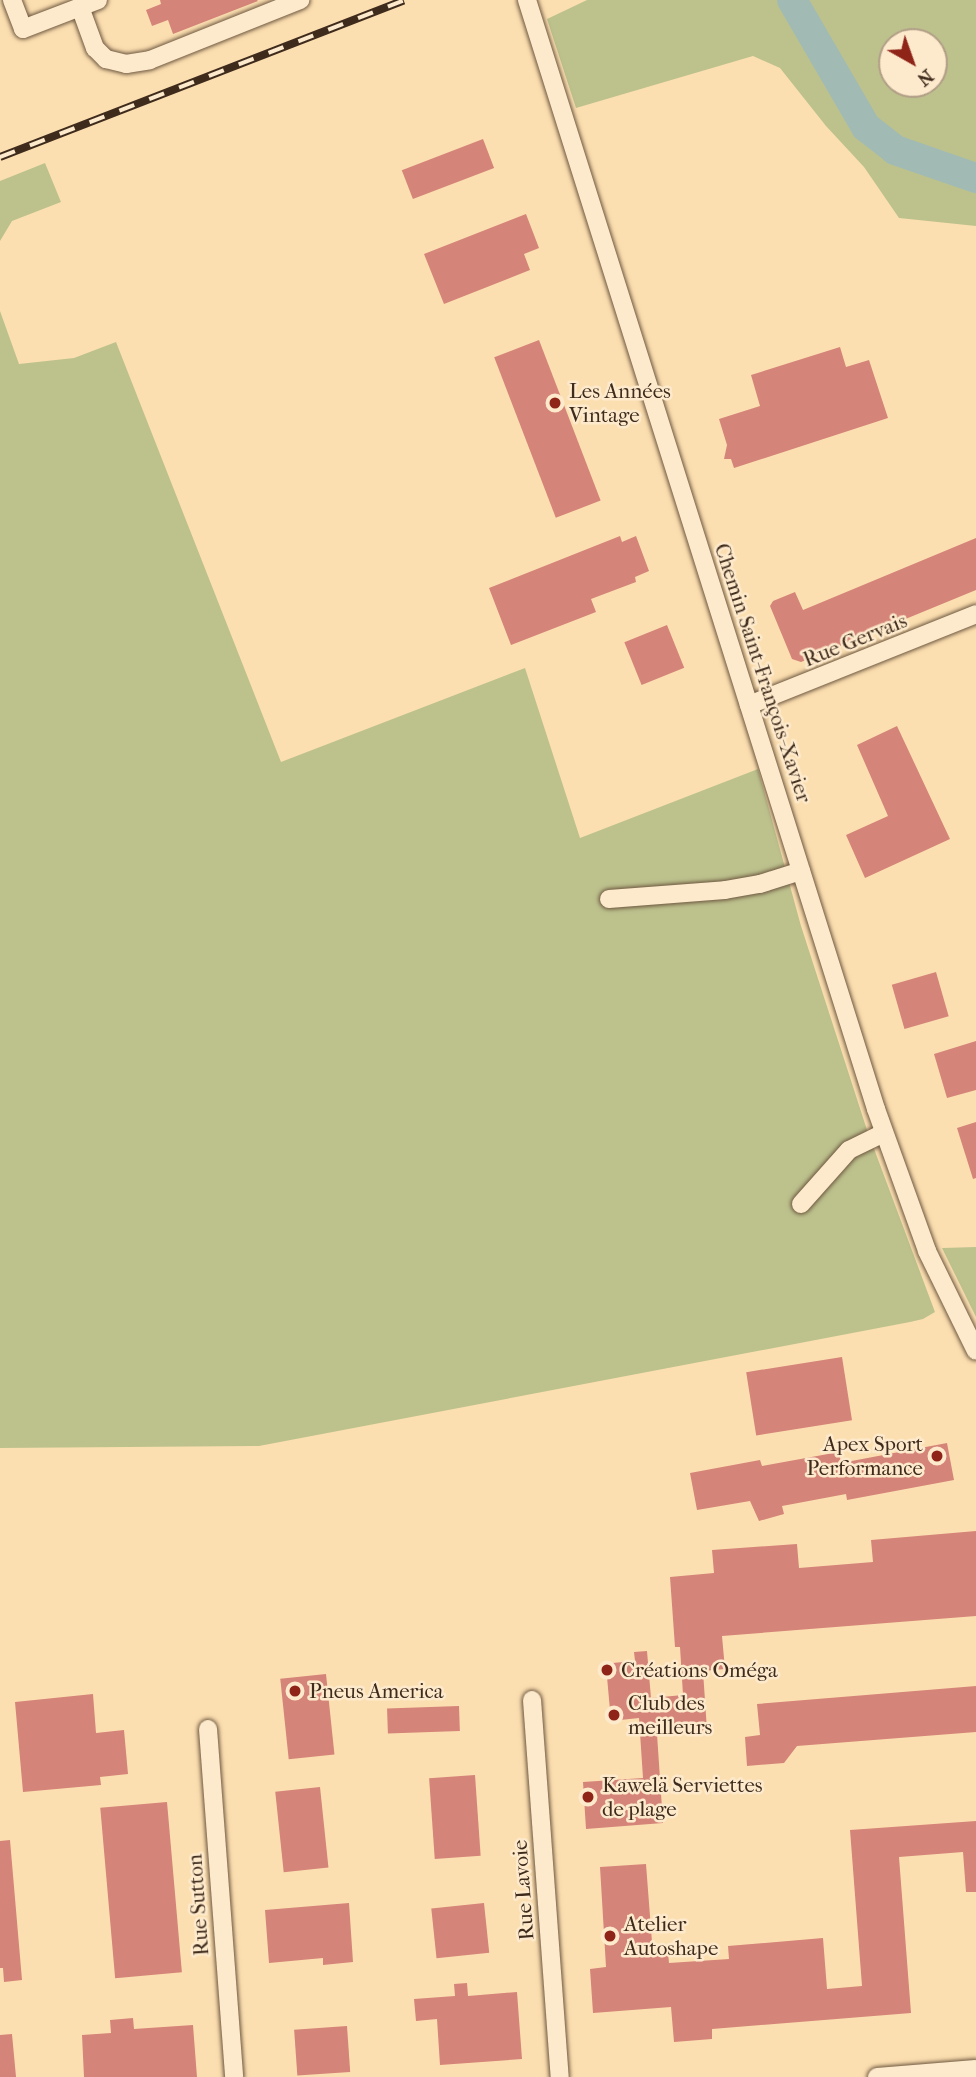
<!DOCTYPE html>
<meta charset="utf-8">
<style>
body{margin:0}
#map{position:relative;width:976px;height:2077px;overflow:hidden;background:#fcdfb0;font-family:"IM FELL French Canon",serif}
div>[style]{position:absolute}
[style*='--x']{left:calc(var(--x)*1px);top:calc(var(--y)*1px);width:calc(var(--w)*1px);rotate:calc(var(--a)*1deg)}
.green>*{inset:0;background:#bdc28d}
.river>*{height:30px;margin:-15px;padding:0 15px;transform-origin:15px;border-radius:15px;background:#a1bbb4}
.building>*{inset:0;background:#d58479;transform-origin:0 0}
.roads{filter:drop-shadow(0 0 2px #6e5841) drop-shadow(0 0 2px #6e5841)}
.minor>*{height:18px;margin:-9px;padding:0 9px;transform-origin:9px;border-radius:9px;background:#fdeacc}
.rail>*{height:8px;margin-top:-4px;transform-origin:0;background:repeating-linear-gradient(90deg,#fdeacc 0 16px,#3f2b1c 0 32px);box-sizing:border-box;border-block:2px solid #3f2b1c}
.dots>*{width:19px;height:19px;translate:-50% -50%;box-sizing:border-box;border:4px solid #fdeacc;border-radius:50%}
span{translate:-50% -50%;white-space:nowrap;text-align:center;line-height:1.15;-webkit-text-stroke:5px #fdeacc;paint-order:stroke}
.poi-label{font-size:21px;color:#3f2b1c}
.left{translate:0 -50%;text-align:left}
.right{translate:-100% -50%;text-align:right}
.street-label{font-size:21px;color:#3f2b1c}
.north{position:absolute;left:878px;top:28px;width:70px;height:70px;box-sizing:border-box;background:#fdeacc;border:2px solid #b19e86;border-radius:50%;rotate:140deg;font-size:19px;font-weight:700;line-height:28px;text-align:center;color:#3f2b1c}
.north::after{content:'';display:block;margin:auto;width:24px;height:32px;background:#8f2418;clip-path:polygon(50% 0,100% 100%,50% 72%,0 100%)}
</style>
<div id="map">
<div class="green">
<i style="clip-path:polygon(evenodd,587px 0,976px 0,976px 226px,899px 218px,864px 167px,826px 126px,780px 68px,753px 56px,576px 108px,547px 19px,587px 0,892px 42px,934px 42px,934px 84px,892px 84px,892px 42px)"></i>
<i style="clip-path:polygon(45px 163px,61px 202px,12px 221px,0 241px,0 181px)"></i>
<i style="clip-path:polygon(0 311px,19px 364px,74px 358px,116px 342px,281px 762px,525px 668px,580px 838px,758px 769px,801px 926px,867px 1130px,935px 1312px,923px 1319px,910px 1322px,259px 1446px,0 1448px)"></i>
<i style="clip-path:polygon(976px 1247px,976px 1317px,942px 1248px)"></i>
</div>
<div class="river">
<i style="--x:792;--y:0;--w:147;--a:59.8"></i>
<i style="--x:866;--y:127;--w:37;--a:38"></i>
<i style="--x:895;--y:150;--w:86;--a:19.1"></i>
</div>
<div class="building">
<i style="clip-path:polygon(160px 0,257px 0,258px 1px,173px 34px,168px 20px,152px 26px,146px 10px,161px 4px)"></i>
<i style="left:483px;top:139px;width:31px;height:87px;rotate:69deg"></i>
<i style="clip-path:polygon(526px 214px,539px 248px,524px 254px,530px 270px,444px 304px,424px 254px)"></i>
<i style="left:539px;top:340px;width:172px;height:48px;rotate:69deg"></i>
<i style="clip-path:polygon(840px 347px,846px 367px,869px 360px,888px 418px,734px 468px,731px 459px,724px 459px,727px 445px,719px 419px,760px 406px,751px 375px)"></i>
<i style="clip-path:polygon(620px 536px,622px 542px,636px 536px,649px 571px,635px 577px,636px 582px,591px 599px,596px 612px,511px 645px,489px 588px)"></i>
<i style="clip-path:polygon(976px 538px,976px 590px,801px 662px,792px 659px,770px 606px,773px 601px,795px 592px,803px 610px)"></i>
<i style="left:667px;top:625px;width:46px;height:46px;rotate:68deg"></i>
<i style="clip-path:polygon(897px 726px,950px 839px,865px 878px,846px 835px,888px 816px,857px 745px)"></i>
<i style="left:936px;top:972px;width:46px;height:46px;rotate:74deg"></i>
<i style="clip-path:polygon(976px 1041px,976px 1090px,947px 1098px,934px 1054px)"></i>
<i style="clip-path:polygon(976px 1122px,976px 1178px,973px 1179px,957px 1128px)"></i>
<i style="left:842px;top:1357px;width:64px;height:97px;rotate:81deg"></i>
<i style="clip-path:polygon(947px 1443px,954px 1480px,847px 1500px,846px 1494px,782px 1506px,784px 1514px,759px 1521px,750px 1501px,697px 1510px,690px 1473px,760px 1460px,762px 1466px,839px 1452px,841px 1463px)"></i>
<i style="clip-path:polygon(976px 1531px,976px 1616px,722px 1636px,725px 1669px,703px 1671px,707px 1730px,657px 1734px,663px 1823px,586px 1829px,583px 1782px,643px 1778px,639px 1718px,611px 1721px,607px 1677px,603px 1678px,601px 1664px,635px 1661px,634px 1652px,647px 1651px,651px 1698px,683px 1695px,680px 1647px,675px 1647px,670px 1577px,714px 1573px,712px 1550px,797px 1544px,799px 1568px,873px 1562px,871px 1540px)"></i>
<i style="left:326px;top:1674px;width:81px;height:46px;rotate:84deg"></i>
<i style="clip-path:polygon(976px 1686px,976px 1732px,797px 1746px,784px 1763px,747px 1766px,745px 1737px,760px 1735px,757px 1704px)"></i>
<i style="clip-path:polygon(93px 1694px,96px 1733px,124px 1730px,128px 1774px,100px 1777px,101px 1785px,23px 1792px,15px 1702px)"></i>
<i style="left:459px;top:1706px;width:25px;height:72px;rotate:88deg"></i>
<i style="left:475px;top:1775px;width:81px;height:46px;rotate:86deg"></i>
<i style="left:320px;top:1787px;width:81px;height:45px;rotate:84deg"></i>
<i style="left:167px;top:1802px;width:171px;height:67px;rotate:85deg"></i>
<i style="clip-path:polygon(976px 1821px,976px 1892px,966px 1892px,963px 1852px,899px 1857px,911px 2013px,712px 2029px,712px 2039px,674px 2042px,671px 2007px,593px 2013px,590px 1969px,606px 1967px,600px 1867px,646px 1864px,653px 1955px,668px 1953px,669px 1963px,729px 1959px,728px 1946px,823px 1938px,827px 1989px,862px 1986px,850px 1830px)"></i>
<i style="clip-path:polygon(10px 1840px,22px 1980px,4px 1982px,3px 1968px,0 1968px,0 1841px)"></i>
<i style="clip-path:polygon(349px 1903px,353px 1962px,323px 1965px,323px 1958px,269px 1963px,265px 1910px)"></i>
<i style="left:484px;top:1903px;width:50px;height:53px;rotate:84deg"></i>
<i style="clip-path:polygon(467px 1983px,468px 1996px,517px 1992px,522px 2059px,440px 2065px,437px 2019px,416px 2021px,414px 1999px,455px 1996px,454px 1984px)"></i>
<i style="clip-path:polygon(133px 2018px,134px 2029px,193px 2025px,197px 2077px,84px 2077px,82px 2035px,111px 2033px,110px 2020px)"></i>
<i style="left:347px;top:2026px;width:46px;height:53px;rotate:86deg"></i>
<i style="clip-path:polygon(12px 2034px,16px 2077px,0 2077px,0 2035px)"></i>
</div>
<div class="roads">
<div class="minor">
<i style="--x:12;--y:0;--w:31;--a:69"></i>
<i style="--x:23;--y:29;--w:61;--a:-21.1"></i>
<i style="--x:98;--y:0;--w:19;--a:159"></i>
<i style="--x:80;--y:7;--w:44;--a:69.9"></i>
<i style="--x:95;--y:48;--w:16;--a:45"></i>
<i style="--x:106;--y:59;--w:21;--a:14"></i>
<i style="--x:126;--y:64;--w:24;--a:-9"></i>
<i style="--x:150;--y:60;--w:162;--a:-21.8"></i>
<i style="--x:527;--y:0;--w:1163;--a:72.53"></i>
<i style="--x:876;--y:1109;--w:151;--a:70.2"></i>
<i style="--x:927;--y:1251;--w:111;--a:63.9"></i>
<i style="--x:749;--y:705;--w:245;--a:-21.8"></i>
<i style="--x:609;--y:899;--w:116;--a:-4.4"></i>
<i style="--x:725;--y:890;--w:36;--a:-10"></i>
<i style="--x:760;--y:884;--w:43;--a:-17.6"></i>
<i style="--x:801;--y:1204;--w:72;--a:-48.4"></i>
<i style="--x:849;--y:1150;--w:39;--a:-26"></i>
<i style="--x:532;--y:1700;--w:378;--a:85.8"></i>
<i style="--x:208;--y:1729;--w:349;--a:85.7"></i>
<i style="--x:877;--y:2077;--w:99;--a:-4.6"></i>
</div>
</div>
<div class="rail">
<i style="--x:0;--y:157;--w:433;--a:-21.2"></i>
</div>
<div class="dots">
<i style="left:555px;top:403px;background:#8f2418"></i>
<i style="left:937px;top:1456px;background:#8f2418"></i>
<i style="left:607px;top:1670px;background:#8f2418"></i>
<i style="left:295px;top:1691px;background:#8f2418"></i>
<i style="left:614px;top:1715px;background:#8f2418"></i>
<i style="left:588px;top:1797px;background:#8f2418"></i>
<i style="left:610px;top:1936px;background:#8f2418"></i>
</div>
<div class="poi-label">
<span class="left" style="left:569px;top:403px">Les Années<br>Vintage</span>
<span class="right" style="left:923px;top:1456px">Apex Sport<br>Performance</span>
<span class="left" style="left:621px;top:1670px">Créations Oméga</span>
<span class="left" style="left:309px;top:1691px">Pneus America</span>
<span class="left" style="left:628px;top:1715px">Club des<br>meilleurs</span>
<span class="left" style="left:602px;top:1797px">Kawelä Serviettes<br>de plage</span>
<span class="left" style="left:624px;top:1936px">Atelier<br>Autoshape</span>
</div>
<div class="street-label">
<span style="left:855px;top:640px;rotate:-22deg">Rue Gervais</span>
<span style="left:763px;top:673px;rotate:72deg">Chemin Saint-François-Xavier</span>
<span style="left:523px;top:1890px;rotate:-94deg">Rue Lavoie</span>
<span style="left:198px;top:1905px;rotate:-94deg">Rue Sutton</span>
</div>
<div class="north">N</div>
</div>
